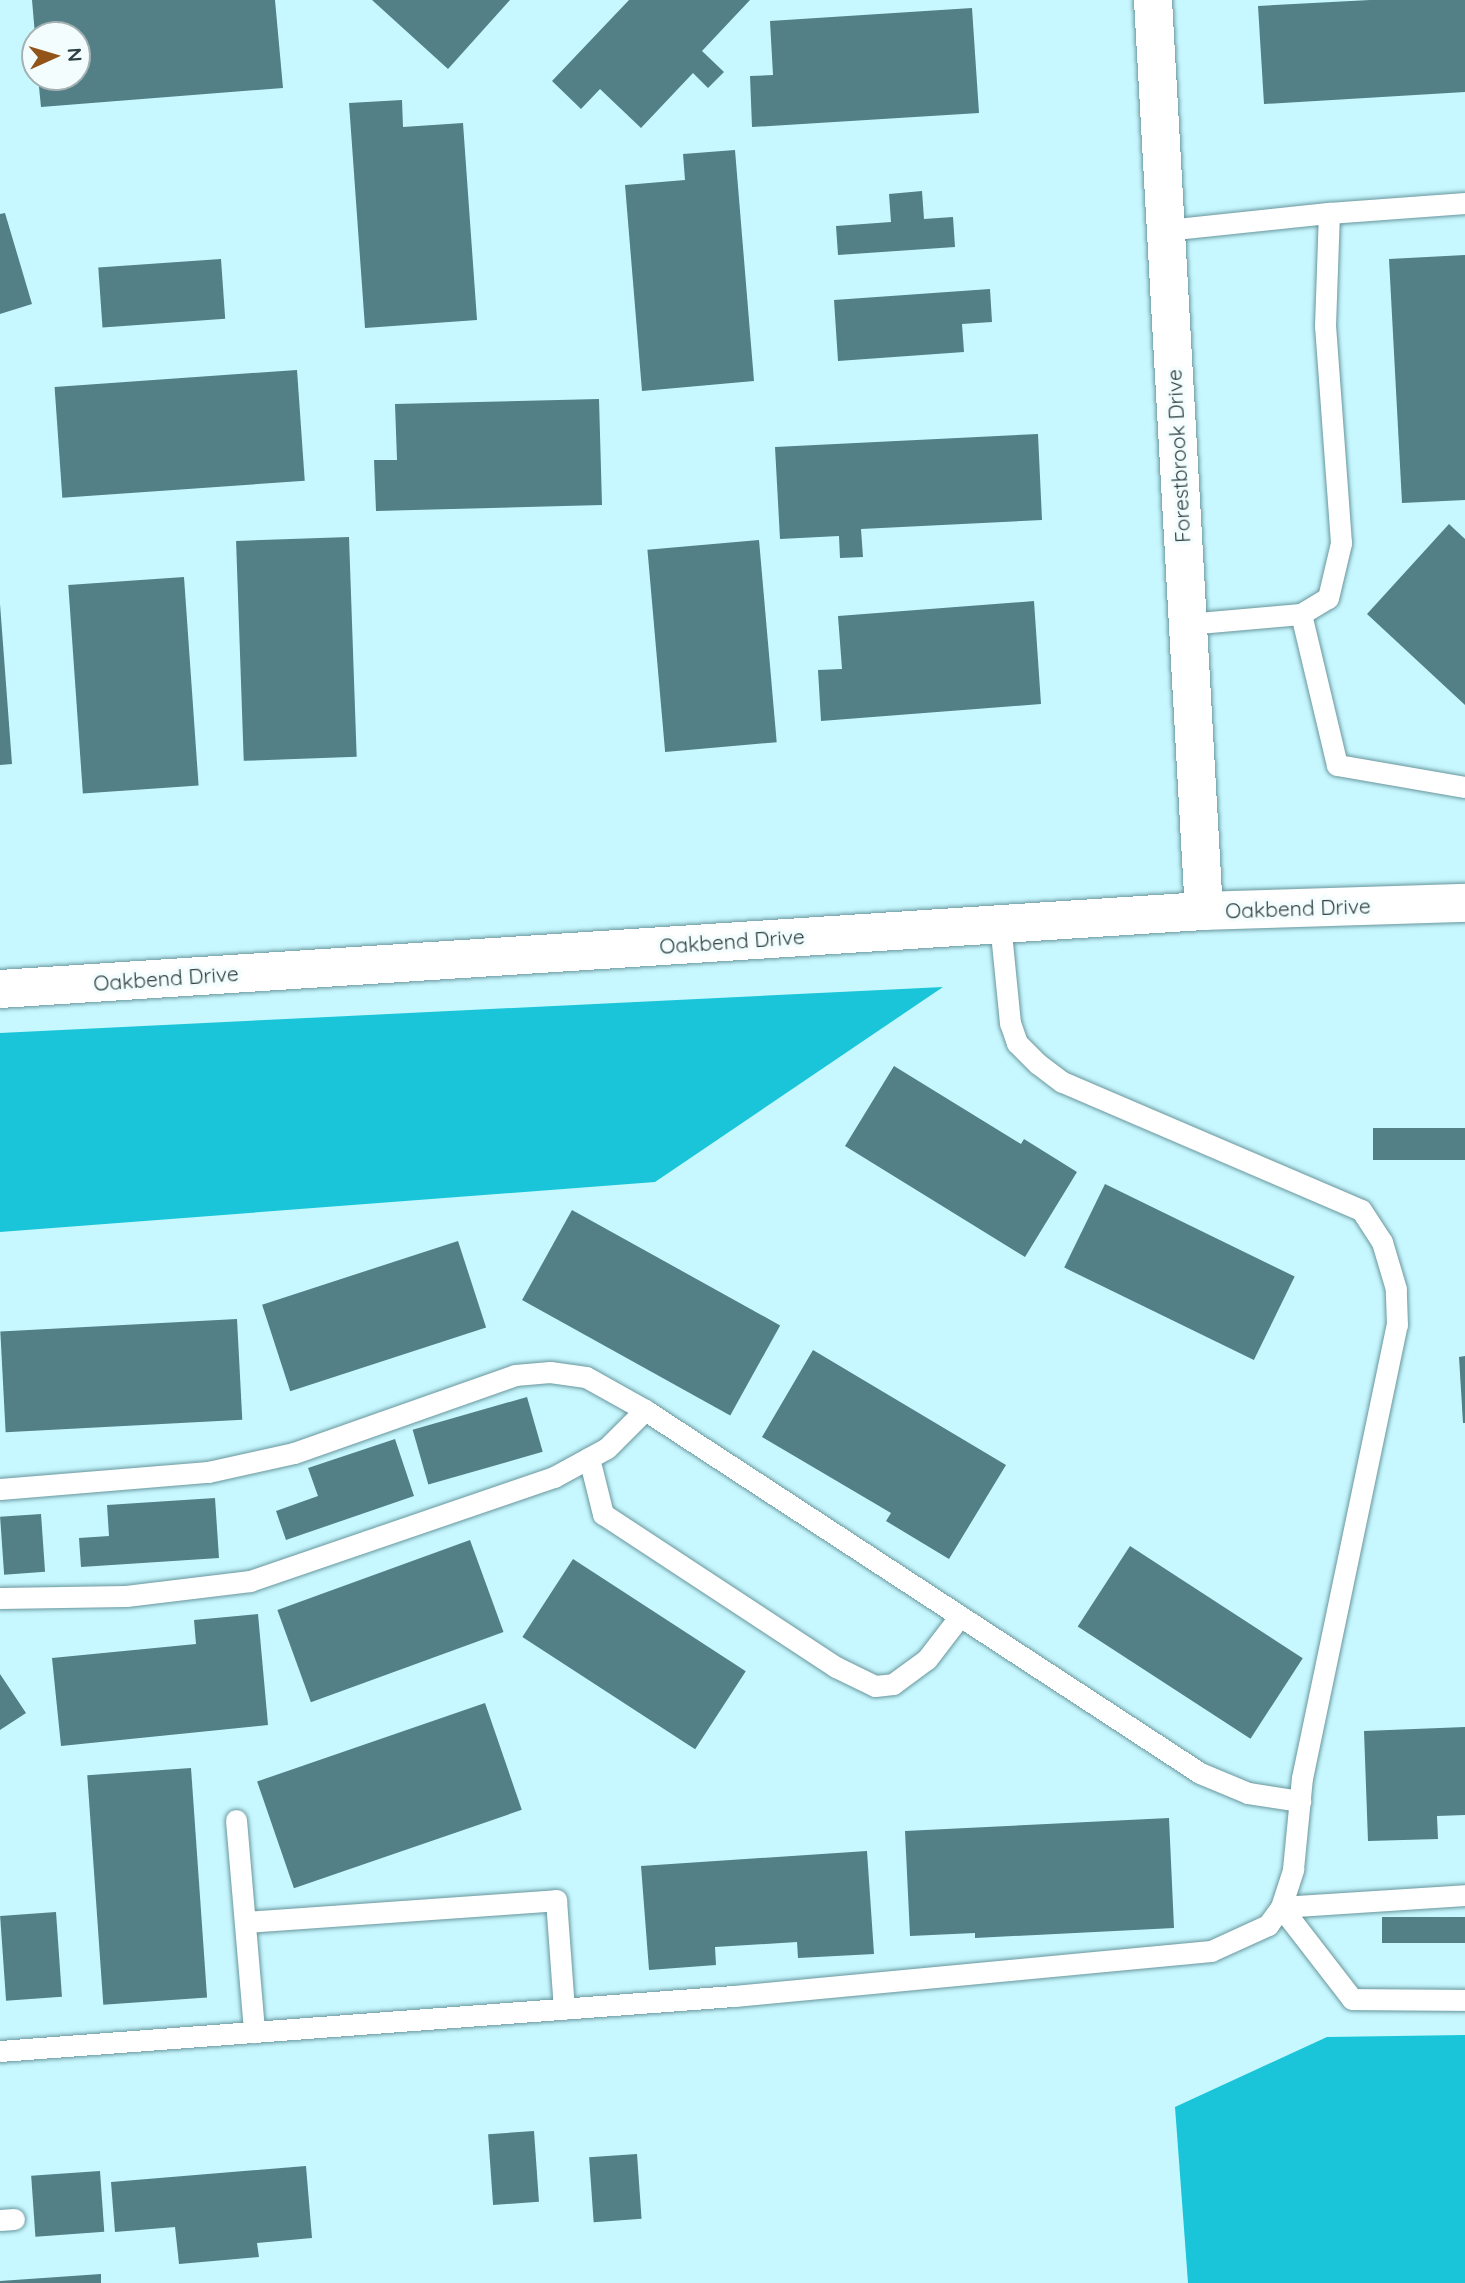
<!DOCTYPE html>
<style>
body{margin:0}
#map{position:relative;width:1465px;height:2283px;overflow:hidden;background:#c8f8ff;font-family:Quicksand,sans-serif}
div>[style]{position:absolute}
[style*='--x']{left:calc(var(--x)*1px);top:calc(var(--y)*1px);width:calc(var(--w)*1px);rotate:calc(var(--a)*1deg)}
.forest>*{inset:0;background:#1ac5d9}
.building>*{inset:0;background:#537f86;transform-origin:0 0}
.roads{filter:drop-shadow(0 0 2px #69969d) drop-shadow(0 0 2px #69969d)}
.service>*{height:21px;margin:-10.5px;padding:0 10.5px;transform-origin:10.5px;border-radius:10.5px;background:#fff}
.tertiary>*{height:38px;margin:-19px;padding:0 19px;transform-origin:19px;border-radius:19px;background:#fff}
span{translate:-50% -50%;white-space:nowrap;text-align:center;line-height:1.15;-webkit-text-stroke:7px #f4fdfe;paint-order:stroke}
.street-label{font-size:21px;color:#2d4043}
.north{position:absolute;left:21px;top:21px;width:70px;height:70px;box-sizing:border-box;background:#f4fdfe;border:2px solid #a4b1b3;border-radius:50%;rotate:86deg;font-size:19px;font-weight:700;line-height:28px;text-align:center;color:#2d4043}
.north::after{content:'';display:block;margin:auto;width:24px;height:32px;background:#925419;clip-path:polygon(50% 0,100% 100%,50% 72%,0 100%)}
</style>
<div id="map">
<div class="forest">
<i style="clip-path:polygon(943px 987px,655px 1182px,0 1232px,0 1033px)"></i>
<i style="clip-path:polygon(1465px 2035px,1465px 2283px,1188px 2283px,1175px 2107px,1327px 2037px)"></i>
</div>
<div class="building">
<i style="clip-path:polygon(32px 0,275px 0,283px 88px,41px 107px,38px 77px,77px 77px,77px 35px,35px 35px)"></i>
<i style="clip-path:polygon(372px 0,510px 0,448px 69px)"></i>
<i style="clip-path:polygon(629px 0,750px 0,702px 51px,724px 72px,708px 88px,693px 73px,641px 128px,600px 89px,581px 109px,552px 81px)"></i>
<i style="clip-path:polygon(1370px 0,1465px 0,1465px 92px,1264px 104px,1258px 6px)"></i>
<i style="clip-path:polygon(972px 8px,979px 113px,752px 127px,750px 76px,773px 75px,770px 21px)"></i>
<i style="clip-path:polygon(402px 100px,403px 127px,463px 123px,477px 320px,365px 328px,349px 103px)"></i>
<i style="clip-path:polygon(735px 150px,754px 381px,642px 391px,625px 185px,685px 180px,683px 154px)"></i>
<i style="clip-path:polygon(922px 191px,924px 219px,953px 217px,955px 247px,838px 255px,836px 226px,891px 222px,889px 194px)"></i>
<i style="clip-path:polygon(5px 213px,32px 304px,0 314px,0 214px)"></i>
<i style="clip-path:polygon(1465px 255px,1465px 500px,1402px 503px,1389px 259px)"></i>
<i style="left:221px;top:259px;width:60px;height:123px;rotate:86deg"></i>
<i style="clip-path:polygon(990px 289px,992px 322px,962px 324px,964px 352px,838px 361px,834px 300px)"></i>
<i style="left:297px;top:370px;width:111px;height:243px;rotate:86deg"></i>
<i style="clip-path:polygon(599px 399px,602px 505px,376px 511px,374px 460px,397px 460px,395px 404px)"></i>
<i style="clip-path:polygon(1038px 434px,1042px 520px,861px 529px,863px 557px,840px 558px,839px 536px,780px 539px,775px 447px)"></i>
<i style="clip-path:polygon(1449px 524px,1465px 539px,1465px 705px,1367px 614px)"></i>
<i style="left:349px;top:537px;width:220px;height:113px;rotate:88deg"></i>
<i style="left:759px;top:540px;width:203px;height:112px;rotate:85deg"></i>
<i style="left:184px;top:577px;width:209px;height:116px;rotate:86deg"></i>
<i style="clip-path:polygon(1034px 601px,1041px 704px,821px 721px,818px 670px,842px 669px,838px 616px)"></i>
<i style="clip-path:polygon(0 604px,12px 764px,0 765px)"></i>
<i style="clip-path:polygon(894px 1066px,1021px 1144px,1024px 1139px,1077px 1172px,1025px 1257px,845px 1146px)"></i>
<i style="left:1465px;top:1128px;width:32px;height:92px;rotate:90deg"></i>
<i style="left:1105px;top:1184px;width:211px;height:93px;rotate:26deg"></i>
<i style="left:572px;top:1210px;width:238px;height:103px;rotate:29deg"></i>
<i style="left:458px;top:1241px;width:91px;height:206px;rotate:72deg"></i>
<i style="left:237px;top:1319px;width:101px;height:237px;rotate:87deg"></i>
<i style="clip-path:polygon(813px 1350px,1006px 1465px,949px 1559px,886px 1521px,891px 1513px,762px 1437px)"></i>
<i style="clip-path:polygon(1465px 1356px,1465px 1423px,1463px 1423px,1459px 1357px)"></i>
<i style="left:527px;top:1397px;width:57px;height:119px;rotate:74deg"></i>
<i style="clip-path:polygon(395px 1439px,414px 1496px,286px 1540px,276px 1511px,318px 1496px,308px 1468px)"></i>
<i style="clip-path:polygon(215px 1498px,219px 1558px,81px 1567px,79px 1538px,109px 1536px,107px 1505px)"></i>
<i style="left:41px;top:1514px;width:58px;height:41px;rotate:86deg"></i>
<i style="left:470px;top:1540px;width:98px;height:205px;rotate:70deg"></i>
<i style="left:1130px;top:1546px;width:206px;height:96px;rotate:33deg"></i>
<i style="left:573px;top:1559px;width:206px;height:93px;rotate:33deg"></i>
<i style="clip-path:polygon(258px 1614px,268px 1725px,61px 1746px,52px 1658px,196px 1644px,194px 1620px)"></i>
<i style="clip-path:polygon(0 1674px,26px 1713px,0 1730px)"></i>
<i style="left:485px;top:1703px;width:113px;height:241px;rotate:71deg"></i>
<i style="clip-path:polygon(1465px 1727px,1465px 1815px,1437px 1816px,1438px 1839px,1368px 1841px,1364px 1731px)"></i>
<i style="left:191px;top:1768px;width:230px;height:104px;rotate:86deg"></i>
<i style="clip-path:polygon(1169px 1818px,1174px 1928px,975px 1938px,975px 1933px,910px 1936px,905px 1831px)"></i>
<i style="clip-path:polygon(867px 1851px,874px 1954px,798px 1958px,797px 1942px,715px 1947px,716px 1965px,649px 1970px,641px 1866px)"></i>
<i style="left:56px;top:1912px;width:85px;height:56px;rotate:86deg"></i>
<i style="left:1465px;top:1917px;width:26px;height:83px;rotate:90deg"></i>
<i style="left:534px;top:2131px;width:71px;height:46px;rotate:86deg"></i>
<i style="left:637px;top:2154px;width:65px;height:48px;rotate:86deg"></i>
<i style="clip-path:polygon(306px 2166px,312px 2238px,257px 2243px,259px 2257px,179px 2264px,175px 2227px,115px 2232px,111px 2182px)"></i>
<i style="left:100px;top:2171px;width:61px;height:69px;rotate:86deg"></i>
<i style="clip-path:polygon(101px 2274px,101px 2283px,0 2283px,0 2281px)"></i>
</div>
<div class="roads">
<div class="service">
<i style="--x:1166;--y:230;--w:164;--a:-6"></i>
<i style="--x:1301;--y:614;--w:155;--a:76.6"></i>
<i style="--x:1337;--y:765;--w:130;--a:9.8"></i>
<i style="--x:1187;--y:624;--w:114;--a:-5"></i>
<i style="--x:1301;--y:614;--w:31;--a:-31"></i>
<i style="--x:1328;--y:598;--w:57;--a:-76.7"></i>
<i style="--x:1341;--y:543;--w:218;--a:-94.2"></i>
<i style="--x:1325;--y:326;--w:113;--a:-88"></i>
<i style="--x:1329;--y:213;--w:136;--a:-4.2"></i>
<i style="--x:589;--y:1458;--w:58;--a:76"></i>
<i style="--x:603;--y:1514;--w:279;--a:33.3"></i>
<i style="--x:836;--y:1667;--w:43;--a:26"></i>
<i style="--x:875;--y:1686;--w:18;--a:-6"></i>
<i style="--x:893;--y:1684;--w:42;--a:-36.3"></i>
<i style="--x:927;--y:1659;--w:54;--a:-52.5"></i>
<i style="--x:0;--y:1489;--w:209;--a:-4.7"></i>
<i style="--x:208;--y:1472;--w:88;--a:-12.5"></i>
<i style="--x:294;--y:1453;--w:234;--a:-19.4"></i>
<i style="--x:515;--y:1375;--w:35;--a:-5"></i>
<i style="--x:550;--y:1372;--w:36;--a:8"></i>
<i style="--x:586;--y:1377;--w:68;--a:29.2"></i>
<i style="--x:645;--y:1410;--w:663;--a:33.19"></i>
<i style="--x:1200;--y:1773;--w:52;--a:22.6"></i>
<i style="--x:1248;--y:1793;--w:53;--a:8.7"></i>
<i style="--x:0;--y:1598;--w:126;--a:-0.9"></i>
<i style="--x:126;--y:1596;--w:125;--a:-6.9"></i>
<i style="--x:250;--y:1581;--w:321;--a:-18.9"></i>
<i style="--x:554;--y:1477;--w:60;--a:-28.7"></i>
<i style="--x:607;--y:1448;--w:54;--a:-45"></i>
<i style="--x:236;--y:1820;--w:213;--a:85.1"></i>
<i style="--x:1281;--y:1907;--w:116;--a:52.3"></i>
<i style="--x:1352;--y:1999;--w:113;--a:0.5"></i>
<i style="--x:1281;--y:1907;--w:184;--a:-3.7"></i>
<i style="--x:245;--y:1922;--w:312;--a:-4"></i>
<i style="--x:556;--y:1900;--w:109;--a:85.8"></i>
<i style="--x:0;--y:2051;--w:736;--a:-4.29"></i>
<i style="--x:734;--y:1996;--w:479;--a:-5.4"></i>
<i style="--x:1211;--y:1951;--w:63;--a:-24.5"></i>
<i style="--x:1268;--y:1925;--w:22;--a:-54"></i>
<i style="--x:1281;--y:1907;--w:40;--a:-72"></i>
<i style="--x:1293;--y:1869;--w:91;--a:-84.4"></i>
<i style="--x:1302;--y:1778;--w:463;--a:-78.2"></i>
<i style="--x:1397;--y:1325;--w:36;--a:-92"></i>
<i style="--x:1396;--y:1289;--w:49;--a:-106.6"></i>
<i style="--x:1382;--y:1242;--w:38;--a:-123"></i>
<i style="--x:1361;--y:1210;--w:325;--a:-156.8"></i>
<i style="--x:1062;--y:1082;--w:30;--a:-143"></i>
<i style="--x:1038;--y:1064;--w:30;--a:-135"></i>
<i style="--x:1017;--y:1043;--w:21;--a:-109"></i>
<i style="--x:1010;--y:1023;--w:100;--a:-95.7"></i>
<i style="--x:0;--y:2220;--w:14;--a:-4"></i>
</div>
<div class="tertiary">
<i style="--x:1153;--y:0;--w:912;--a:86.8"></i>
<i style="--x:0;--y:989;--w:1207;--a:-3.71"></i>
<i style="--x:1204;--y:911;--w:261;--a:-1.8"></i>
</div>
</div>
<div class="street-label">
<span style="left:1178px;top:456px;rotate:-93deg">Forestbrook Drive</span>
<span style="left:1298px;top:908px;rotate:-2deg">Oakbend Drive</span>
<span style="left:732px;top:941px;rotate:-4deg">Oakbend Drive</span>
<span style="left:166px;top:978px;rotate:-4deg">Oakbend Drive</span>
</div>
<div class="north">N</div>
</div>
